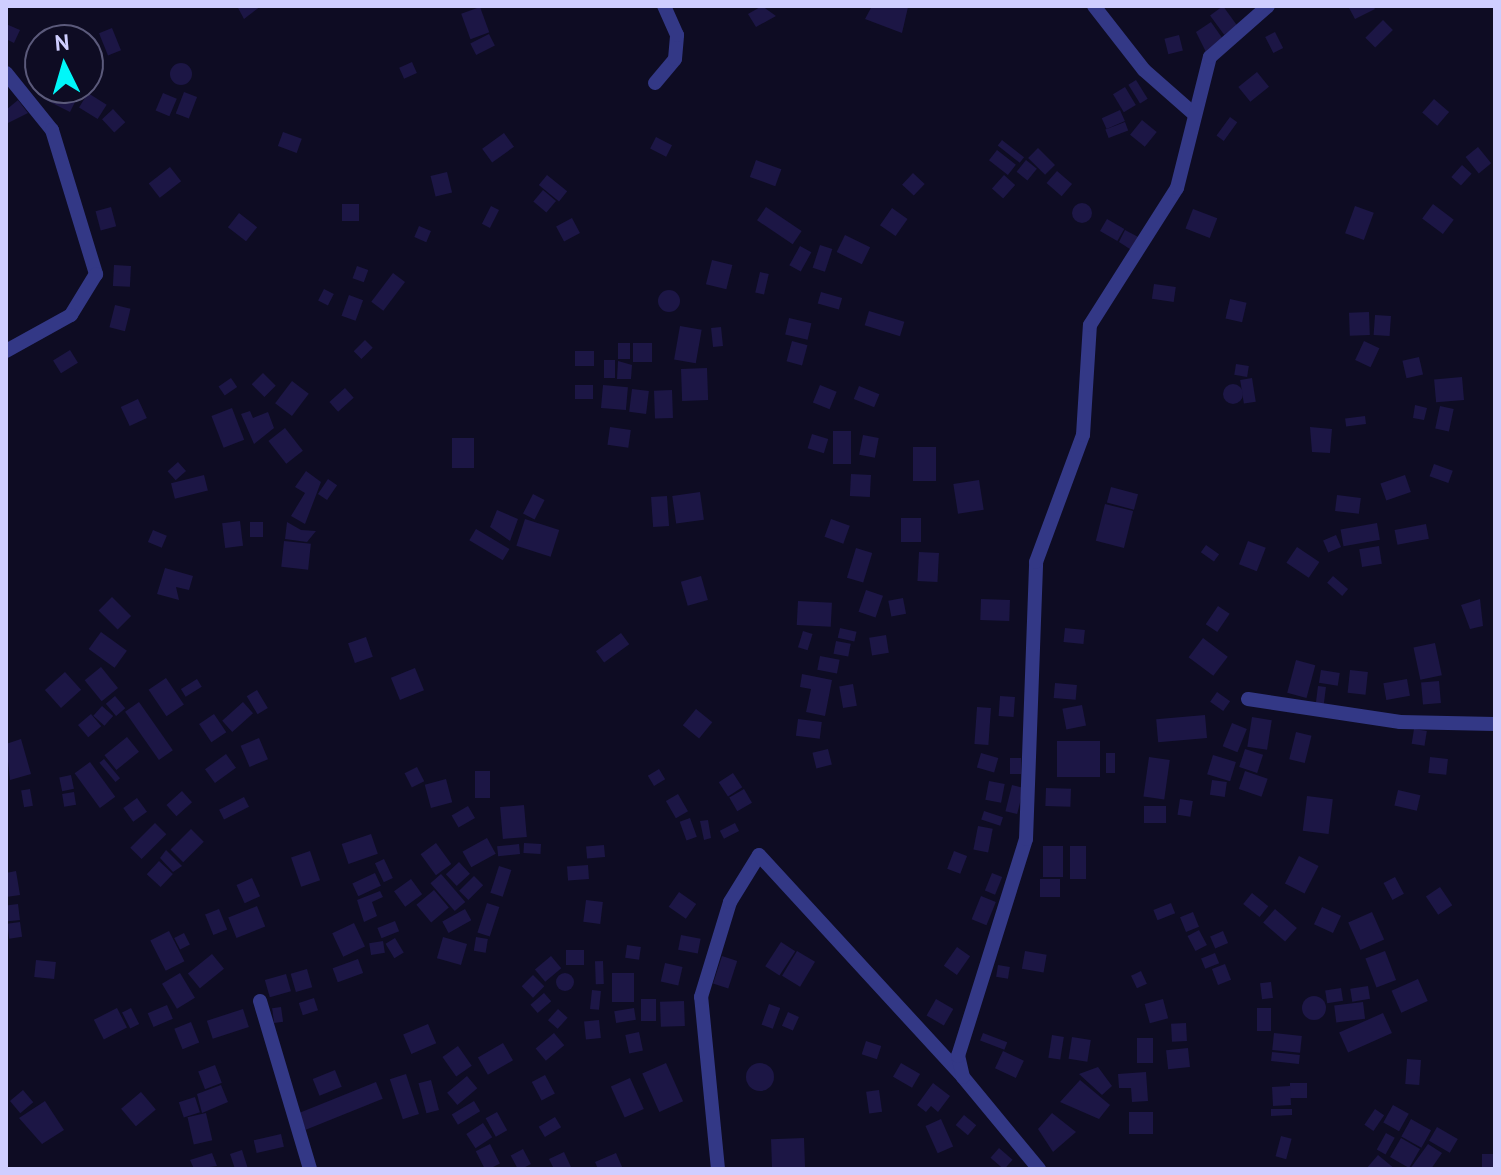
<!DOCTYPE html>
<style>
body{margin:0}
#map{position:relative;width:1501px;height:1175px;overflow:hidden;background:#0e0c23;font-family:"PT Sans",sans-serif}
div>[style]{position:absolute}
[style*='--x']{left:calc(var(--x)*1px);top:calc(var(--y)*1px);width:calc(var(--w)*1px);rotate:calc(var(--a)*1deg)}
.building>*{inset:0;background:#1c1645;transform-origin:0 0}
.round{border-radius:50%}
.minor>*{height:14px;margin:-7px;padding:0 7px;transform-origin:7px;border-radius:7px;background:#333886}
span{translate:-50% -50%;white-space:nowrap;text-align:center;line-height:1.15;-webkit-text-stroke:7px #0e0c23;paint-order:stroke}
.frame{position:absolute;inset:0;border:8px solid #cfceff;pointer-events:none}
.north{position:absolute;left:24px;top:24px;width:80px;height:80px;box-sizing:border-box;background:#0e0c23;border:2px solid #5b5a7b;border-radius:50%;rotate:355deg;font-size:22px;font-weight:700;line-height:32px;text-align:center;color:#cfceff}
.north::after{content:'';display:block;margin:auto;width:28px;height:36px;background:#00f7f9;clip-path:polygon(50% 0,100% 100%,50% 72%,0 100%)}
</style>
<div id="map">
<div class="building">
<i style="clip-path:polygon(237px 6px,261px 6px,244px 19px)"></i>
<i style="clip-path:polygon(762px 6px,776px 16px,756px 27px,748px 14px)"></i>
<i style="left:1223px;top:6px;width:24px;height:16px;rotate:54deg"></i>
<i style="clip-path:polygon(1348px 6px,1373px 6px,1375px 9px,1355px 19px)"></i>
<i style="left:480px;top:7px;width:27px;height:20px;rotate:70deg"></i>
<i style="clip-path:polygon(908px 7px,902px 33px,865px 19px,872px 6px)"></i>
<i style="left:1383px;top:20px;width:14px;height:25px;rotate:45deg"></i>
<i style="clip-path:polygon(1211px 22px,1225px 42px,1207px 54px,1196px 32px)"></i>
<i style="clip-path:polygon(6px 24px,20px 30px,14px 43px,6px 39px)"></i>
<i style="left:112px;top:28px;width:24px;height:14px;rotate:68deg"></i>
<i style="left:1275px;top:32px;width:18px;height:11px;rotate:63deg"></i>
<i style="left:489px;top:34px;width:13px;height:21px;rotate:63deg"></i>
<i style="left:1179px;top:35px;width:16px;height:15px;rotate:76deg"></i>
<i style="left:412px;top:62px;width:12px;height:14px;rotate:66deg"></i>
<i class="round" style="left:170px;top:63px;width:22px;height:22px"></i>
<i style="left:1257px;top:72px;width:19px;height:24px;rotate:51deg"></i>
<i style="left:1136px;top:80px;width:22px;height:9px;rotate:58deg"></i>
<i style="left:1125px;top:87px;width:21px;height:14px;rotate:59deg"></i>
<i style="clip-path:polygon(53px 88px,82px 88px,70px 112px,46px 100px)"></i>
<i style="left:184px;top:92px;width:14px;height:23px;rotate:21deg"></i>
<i style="left:88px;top:93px;width:22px;height:17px;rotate:32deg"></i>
<i style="left:163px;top:93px;width:15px;height:19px;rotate:23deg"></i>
<i style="left:1434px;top:99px;width:20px;height:18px;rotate:41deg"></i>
<i style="clip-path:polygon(18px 100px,28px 113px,6px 124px,6px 110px)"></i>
<i style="left:113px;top:109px;width:18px;height:15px;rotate:47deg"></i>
<i style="left:1120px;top:110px;width:12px;height:20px;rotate:66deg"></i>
<i style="left:1230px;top:117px;width:9px;height:23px;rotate:36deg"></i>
<i style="left:1142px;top:120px;width:19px;height:19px;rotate:39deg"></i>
<i style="left:1125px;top:122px;width:9px;height:21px;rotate:69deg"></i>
<i style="left:283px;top:132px;width:20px;height:15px;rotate:20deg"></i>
<i style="left:504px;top:133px;width:17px;height:27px;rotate:54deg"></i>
<i style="left:656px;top:137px;width:18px;height:13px;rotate:27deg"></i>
<i style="left:1002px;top:140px;width:28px;height:7px;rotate:38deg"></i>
<i style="left:1478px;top:147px;width:21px;height:16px;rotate:51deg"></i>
<i style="left:1038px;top:148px;width:24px;height:14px;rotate:45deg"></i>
<i style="left:997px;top:150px;width:24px;height:13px;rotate:38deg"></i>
<i style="left:756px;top:160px;width:27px;height:18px;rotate:20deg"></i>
<i style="left:1026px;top:160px;width:14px;height:15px;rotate:39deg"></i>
<i style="left:1462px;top:165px;width:13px;height:16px;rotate:42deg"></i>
<i style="left:170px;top:167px;width:18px;height:27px;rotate:52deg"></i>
<i style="left:1057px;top:171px;width:20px;height:16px;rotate:41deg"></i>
<i style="left:447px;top:172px;width:21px;height:17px;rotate:76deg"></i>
<i style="left:913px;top:173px;width:16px;height:16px;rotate:43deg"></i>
<i style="left:547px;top:175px;width:26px;height:13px;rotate:39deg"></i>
<i style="left:1004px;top:175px;width:15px;height:18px;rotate:42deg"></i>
<i style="left:543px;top:190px;width:17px;height:15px;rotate:40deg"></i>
<i class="round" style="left:1072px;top:203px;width:20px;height:20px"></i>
<i style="left:342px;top:204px;width:17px;height:17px"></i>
<i style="left:1433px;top:204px;width:26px;height:18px;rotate:37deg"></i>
<i style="left:491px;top:206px;width:9px;height:20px;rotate:27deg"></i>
<i style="left:1355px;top:206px;width:20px;height:29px;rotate:20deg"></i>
<i style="left:111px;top:207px;width:20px;height:16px;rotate:75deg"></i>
<i style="left:766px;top:207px;width:43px;height:16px;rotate:34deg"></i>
<i style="left:892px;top:208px;width:19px;height:21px;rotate:35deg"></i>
<i style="left:1193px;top:209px;width:26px;height:21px;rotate:21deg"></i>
<i style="left:239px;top:213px;width:23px;height:18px;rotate:38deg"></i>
<i style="left:572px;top:218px;width:17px;height:18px;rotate:62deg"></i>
<i style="left:1107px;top:219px;width:20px;height:14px;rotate:30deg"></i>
<i style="left:419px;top:226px;width:13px;height:12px;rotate:23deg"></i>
<i style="clip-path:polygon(1125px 230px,1142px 239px,1133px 251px,1119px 242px)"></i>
<i style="left:845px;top:235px;width:28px;height:19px;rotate:26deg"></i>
<i style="left:820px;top:245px;width:13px;height:24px;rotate:18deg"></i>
<i style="left:800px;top:246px;width:13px;height:22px;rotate:29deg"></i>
<i style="left:712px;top:260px;width:21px;height:25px;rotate:14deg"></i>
<i style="left:114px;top:265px;width:17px;height:21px;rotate:3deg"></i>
<i style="left:357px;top:266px;width:12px;height:13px;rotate:20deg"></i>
<i style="left:760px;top:272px;width:9px;height:21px;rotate:13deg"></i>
<i style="left:393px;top:273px;width:15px;height:36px;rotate:37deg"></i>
<i style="left:1154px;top:284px;width:22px;height:15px;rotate:8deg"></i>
<i style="left:324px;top:289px;width:11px;height:13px;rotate:27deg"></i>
<i class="round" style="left:658px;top:290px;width:22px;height:22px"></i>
<i style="left:821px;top:292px;width:22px;height:12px;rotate:16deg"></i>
<i style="left:349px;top:295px;width:15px;height:22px;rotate:20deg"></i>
<i style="left:1230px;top:299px;width:17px;height:20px;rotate:13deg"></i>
<i style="left:115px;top:305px;width:16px;height:23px;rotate:14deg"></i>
<i style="left:869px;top:311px;width:37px;height:15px;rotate:17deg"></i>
<i style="left:1369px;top:312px;width:23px;height:20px;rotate:88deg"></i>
<i style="left:1375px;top:315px;width:16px;height:20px;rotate:4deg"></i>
<i style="left:789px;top:318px;width:23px;height:17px;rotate:13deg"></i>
<i style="left:680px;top:326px;width:22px;height:34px;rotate:10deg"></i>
<i style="left:721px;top:327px;width:19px;height:10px;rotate:84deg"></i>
<i style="left:365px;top:340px;width:11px;height:16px;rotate:45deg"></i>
<i style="left:792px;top:341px;width:16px;height:21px;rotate:15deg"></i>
<i style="left:1364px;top:341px;width:17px;height:21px;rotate:25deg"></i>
<i style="left:618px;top:343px;width:12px;height:16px"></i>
<i style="left:633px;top:343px;width:19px;height:19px"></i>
<i style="left:70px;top:350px;width:15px;height:20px;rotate:58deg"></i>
<i style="left:575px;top:351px;width:19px;height:15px"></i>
<i style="left:1419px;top:357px;width:18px;height:17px;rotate:77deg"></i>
<i style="left:615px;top:360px;width:18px;height:11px;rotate:90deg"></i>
<i style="clip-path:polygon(618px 361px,632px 365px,631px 379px,617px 379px)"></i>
<i style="left:1236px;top:364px;width:13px;height:11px;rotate:9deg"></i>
<i style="left:707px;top:368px;width:32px;height:26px;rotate:88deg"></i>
<i style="left:263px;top:373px;width:18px;height:16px;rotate:45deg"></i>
<i style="left:1462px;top:377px;width:23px;height:28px;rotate:85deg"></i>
<i style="left:231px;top:378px;width:11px;height:15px;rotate:56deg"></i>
<i style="left:1252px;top:378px;width:24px;height:12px;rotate:81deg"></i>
<i style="left:292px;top:381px;width:21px;height:28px;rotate:37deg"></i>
<i class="round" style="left:1223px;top:384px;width:20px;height:20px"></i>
<i style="left:575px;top:385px;width:18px;height:14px"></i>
<i style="left:603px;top:385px;width:25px;height:23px;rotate:5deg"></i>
<i style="left:820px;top:385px;width:18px;height:19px;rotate:22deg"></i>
<i style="left:859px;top:386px;width:22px;height:14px;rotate:22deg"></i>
<i style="left:345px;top:388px;width:13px;height:21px;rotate:48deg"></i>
<i style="left:632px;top:389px;width:17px;height:23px;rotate:7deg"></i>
<i style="left:672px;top:390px;width:28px;height:18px;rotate:88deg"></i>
<i style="left:138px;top:399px;width:21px;height:19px;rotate:65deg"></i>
<i style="clip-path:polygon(1415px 405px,1427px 408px,1424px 420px,1413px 418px)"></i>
<i style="left:1440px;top:406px;width:14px;height:23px;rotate:12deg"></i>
<i style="left:232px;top:408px;width:34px;height:22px;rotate:69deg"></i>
<i style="clip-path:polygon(250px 411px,253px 418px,268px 412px,274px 428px,254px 444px,241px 414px)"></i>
<i style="left:1365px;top:416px;width:8px;height:20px;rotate:83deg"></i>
<i style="left:610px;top:427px;width:21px;height:18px;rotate:8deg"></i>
<i style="clip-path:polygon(1310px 427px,1332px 429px,1330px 453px,1312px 452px)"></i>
<i style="left:285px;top:428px;width:29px;height:21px;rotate:52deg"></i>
<i style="left:833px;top:431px;width:18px;height:33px"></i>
<i style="left:812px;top:434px;width:17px;height:15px;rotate:17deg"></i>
<i style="left:863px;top:435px;width:16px;height:20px;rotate:11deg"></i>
<i style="left:452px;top:438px;width:22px;height:30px"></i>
<i style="left:913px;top:447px;width:23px;height:34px"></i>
<i style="left:178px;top:462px;width:12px;height:14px;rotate:48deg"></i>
<i style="left:1434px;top:464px;width:20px;height:13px;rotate:20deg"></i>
<i style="clip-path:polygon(306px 471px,321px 482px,305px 524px,291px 516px,305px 493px,295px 487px)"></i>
<i style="left:851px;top:474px;width:20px;height:22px;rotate:3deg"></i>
<i style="left:204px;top:475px;width:16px;height:34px;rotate:76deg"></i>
<i style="left:1405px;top:475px;width:18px;height:26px;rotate:71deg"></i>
<i style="left:328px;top:479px;width:11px;height:18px;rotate:34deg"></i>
<i style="left:979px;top:480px;width:30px;height:26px;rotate:81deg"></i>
<i style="left:1111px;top:487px;width:28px;height:16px;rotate:15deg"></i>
<i style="left:700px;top:492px;width:28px;height:28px;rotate:82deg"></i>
<i style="left:533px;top:494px;width:13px;height:22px;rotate:27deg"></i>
<i style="left:1337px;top:495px;width:24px;height:16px;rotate:7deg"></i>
<i style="left:667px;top:496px;width:30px;height:16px;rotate:86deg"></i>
<i style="left:1105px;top:504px;width:29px;height:38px;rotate:14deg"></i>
<i style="clip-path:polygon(497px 510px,518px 519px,510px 541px,490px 527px)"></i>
<i style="left:901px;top:518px;width:20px;height:24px"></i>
<i style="left:525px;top:519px;width:36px;height:28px;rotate:18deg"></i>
<i style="left:831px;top:519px;width:20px;height:19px;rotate:20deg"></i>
<i style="left:240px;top:521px;width:25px;height:18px;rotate:83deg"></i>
<i style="left:250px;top:522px;width:13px;height:15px"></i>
<i style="clip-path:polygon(287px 522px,301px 530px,316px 531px,307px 542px,285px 539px)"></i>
<i style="left:1377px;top:523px;width:17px;height:37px;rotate:80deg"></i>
<i style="left:1426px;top:524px;width:15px;height:32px;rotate:79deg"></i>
<i style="left:476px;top:529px;width:39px;height:13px;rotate:31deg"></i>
<i style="left:153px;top:530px;width:15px;height:13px;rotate:23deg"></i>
<i style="left:1336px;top:535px;width:13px;height:14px;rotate:67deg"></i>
<i style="left:284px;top:541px;width:27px;height:26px;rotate:6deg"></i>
<i style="left:1248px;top:541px;width:19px;height:25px;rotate:21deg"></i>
<i style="left:1206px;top:545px;width:16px;height:9px;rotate:35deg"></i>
<i style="left:1379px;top:546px;width:18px;height:20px;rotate:81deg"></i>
<i style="left:1297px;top:547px;width:27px;height:19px;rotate:34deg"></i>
<i style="left:856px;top:548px;width:17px;height:31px;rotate:17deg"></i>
<i style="left:919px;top:552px;width:20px;height:29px;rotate:3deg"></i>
<i style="clip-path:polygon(165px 568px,193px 576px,189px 590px,176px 587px,179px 600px,157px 594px)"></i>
<i style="left:701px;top:576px;width:25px;height:21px;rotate:74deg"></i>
<i style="left:1333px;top:576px;width:20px;height:9px;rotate:41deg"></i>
<i style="left:866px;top:590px;width:18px;height:23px;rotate:19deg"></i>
<i style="left:112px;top:597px;width:27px;height:19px;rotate:45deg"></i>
<i style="left:903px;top:598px;width:16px;height:15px;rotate:79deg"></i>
<i style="left:981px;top:599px;width:29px;height:21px;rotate:2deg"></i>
<i style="clip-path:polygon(1480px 599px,1483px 626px,1470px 629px,1461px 605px)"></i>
<i style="left:798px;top:601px;width:34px;height:24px;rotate:3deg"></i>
<i style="left:1218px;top:606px;width:14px;height:22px;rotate:34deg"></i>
<i style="left:840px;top:628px;width:17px;height:10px;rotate:13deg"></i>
<i style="left:1065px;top:628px;width:20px;height:14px;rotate:6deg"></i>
<i style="left:803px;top:631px;width:10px;height:17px;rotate:17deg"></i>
<i style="left:101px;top:632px;width:32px;height:21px;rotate:36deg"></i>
<i style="left:621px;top:633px;width:14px;height:31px;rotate:54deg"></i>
<i style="left:886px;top:635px;width:18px;height:17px;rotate:81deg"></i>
<i style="left:366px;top:637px;width:21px;height:19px;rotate:71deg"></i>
<i style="left:1203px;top:638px;width:31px;height:24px;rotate:37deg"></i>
<i style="left:836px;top:641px;width:15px;height:13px;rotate:11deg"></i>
<i style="left:1435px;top:643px;width:33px;height:22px;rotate:78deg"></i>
<i style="left:820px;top:656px;width:20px;height:14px;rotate:11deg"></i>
<i style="left:1296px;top:660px;width:20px;height:34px;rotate:15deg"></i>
<i style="left:101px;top:667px;width:27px;height:21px;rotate:51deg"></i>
<i style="left:415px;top:668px;width:24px;height:26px;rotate:68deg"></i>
<i style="left:1321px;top:670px;width:19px;height:13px;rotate:9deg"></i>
<i style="left:1350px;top:670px;width:18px;height:23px;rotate:6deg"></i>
<i style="left:65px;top:672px;width:24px;height:27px;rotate:48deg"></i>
<i style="clip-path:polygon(802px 674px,832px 680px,825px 716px,806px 712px,811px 689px,800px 687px)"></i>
<i style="left:166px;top:678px;width:32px;height:21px;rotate:56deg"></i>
<i style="left:197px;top:679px;width:9px;height:19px;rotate:58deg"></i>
<i style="left:1407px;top:679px;width:17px;height:24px;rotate:80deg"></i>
<i style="left:1439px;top:681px;width:22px;height:18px;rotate:85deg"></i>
<i style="left:1055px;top:683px;width:22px;height:15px;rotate:5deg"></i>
<i style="left:853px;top:684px;width:22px;height:14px;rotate:80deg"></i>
<i style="left:1318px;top:686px;width:8px;height:17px;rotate:7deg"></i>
<i style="left:257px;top:690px;width:21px;height:12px;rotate:59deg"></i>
<i style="left:1217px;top:692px;width:16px;height:12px;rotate:35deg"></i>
<i style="left:115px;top:696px;width:16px;height:12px;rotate:50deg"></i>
<i style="left:1000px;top:696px;width:15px;height:20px;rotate:4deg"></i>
<i style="left:139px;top:702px;width:59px;height:17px;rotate:55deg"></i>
<i style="left:243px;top:702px;width:15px;height:28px;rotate:48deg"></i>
<i style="left:1082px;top:705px;width:21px;height:20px;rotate:79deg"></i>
<i style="left:102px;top:706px;width:15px;height:13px;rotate:42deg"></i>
<i style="left:977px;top:707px;width:14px;height:37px;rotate:4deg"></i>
<i style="left:696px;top:709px;width:21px;height:21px;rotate:39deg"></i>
<i style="left:91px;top:714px;width:16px;height:17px;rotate:50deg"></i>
<i style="left:214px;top:714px;width:22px;height:18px;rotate:56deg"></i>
<i style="left:1205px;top:715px;width:23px;height:49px;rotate:85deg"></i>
<i style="left:1252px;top:717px;width:20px;height:30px;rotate:9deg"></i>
<i style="left:798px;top:719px;width:24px;height:17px;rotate:7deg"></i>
<i style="left:1232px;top:723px;width:16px;height:25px;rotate:22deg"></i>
<i style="left:1414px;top:729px;width:13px;height:15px;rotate:9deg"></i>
<i style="left:1296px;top:732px;width:16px;height:28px;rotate:14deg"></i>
<i style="left:127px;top:737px;width:19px;height:29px;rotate:51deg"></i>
<i style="left:259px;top:738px;width:23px;height:20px;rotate:67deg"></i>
<i style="clip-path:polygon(21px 739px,31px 774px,10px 780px,6px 744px)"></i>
<i style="left:1057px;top:741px;width:43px;height:36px"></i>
<i style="left:828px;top:749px;width:16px;height:16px;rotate:76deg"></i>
<i style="left:1245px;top:749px;width:19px;height:19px;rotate:18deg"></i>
<i style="left:981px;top:753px;width:18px;height:15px;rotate:16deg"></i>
<i style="left:1106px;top:753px;width:9px;height:20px"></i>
<i style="left:226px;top:754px;width:17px;height:26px;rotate:54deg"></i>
<i style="left:1213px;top:755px;width:24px;height:20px;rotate:17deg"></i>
<i style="left:1149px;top:757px;width:21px;height:40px;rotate:8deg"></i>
<i style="left:1430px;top:757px;width:18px;height:16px;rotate:6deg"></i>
<i style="left:1010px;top:758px;width:11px;height:16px"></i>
<i style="left:104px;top:759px;width:25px;height:6px;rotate:50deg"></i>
<i style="left:90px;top:762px;width:43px;height:19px;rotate:54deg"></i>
<i style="left:417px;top:767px;width:16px;height:14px;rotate:63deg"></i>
<i style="left:659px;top:769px;width:12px;height:13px;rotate:59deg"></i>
<i style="left:475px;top:771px;width:15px;height:27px"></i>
<i style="left:1245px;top:771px;width:24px;height:19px;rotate:19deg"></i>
<i style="left:733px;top:773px;width:17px;height:17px;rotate:57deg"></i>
<i style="left:71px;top:775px;width:14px;height:12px;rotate:78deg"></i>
<i style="left:446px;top:779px;width:24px;height:22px;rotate:75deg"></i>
<i style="left:1212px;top:780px;width:15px;height:15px;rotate:8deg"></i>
<i style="left:989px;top:781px;width:16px;height:19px;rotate:11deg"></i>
<i style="left:1012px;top:785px;width:12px;height:27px;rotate:14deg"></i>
<i style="left:1046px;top:788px;width:25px;height:18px;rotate:2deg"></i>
<i style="left:30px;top:789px;width:17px;height:9px;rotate:80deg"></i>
<i style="left:744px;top:789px;width:16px;height:17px;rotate:60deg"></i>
<i style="left:1398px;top:790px;width:23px;height:16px;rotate:13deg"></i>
<i style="left:182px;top:791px;width:15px;height:21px;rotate:48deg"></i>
<i style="left:74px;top:792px;width:13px;height:12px;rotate:81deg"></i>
<i style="left:678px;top:794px;width:20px;height:14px;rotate:60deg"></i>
<i style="left:1307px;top:796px;width:26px;height:35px;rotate:7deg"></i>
<i style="left:244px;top:797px;width:11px;height:28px;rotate:63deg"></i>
<i style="left:137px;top:798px;width:17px;height:17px;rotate:54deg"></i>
<i style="left:1180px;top:799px;width:13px;height:16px;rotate:9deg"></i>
<i style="left:524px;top:805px;width:32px;height:24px;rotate:85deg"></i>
<i style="left:468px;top:806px;width:14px;height:19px;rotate:60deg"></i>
<i style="left:1166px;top:806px;width:17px;height:22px;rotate:90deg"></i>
<i style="left:984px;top:811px;width:20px;height:9px;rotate:18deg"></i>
<i style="left:690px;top:818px;width:20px;height:11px;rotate:70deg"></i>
<i style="clip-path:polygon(708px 820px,711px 838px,704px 840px,700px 821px)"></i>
<i style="left:155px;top:823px;width:16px;height:35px;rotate:45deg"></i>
<i style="left:735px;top:823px;width:9px;height:17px;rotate:63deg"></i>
<i style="left:978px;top:826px;width:15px;height:24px;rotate:11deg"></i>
<i style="left:191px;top:829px;width:18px;height:29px;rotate:45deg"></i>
<i style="left:371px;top:834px;width:21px;height:31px;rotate:71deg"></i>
<i style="left:487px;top:838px;width:18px;height:28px;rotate:61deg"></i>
<i style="left:436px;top:843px;width:26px;height:19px;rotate:54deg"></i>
<i style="left:524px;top:843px;width:17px;height:10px;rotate:3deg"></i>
<i style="left:519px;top:844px;width:10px;height:22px;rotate:84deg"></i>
<i style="left:604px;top:845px;width:12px;height:18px;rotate:85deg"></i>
<i style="left:1043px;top:846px;width:20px;height:31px"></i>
<i style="left:1070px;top:846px;width:16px;height:33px"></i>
<i style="clip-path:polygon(166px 850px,182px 866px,173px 872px,160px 858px)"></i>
<i style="left:310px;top:851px;width:31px;height:20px;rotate:71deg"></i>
<i style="left:954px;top:851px;width:14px;height:19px;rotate:21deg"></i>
<i style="left:1299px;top:856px;width:22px;height:31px;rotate:27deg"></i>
<i style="left:384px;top:859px;width:21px;height:10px;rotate:65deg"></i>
<i style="left:159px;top:861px;width:19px;height:18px;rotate:43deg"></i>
<i style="left:459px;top:862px;width:16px;height:18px;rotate:47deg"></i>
<i style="left:588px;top:865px;width:14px;height:21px;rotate:86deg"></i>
<i style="left:499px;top:866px;width:13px;height:28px;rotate:18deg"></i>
<i style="clip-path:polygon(16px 871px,20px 895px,6px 897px,6px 873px)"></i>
<i style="left:375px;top:873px;width:14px;height:25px;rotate:65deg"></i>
<i style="left:992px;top:873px;width:11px;height:19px;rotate:22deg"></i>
<i style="left:441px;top:874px;width:37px;height:14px;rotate:49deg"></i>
<i style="left:474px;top:876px;width:13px;height:21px;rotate:45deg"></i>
<i style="left:1395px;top:877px;width:19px;height:13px;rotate:62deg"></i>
<i style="left:252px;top:878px;width:20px;height:17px;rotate:66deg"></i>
<i style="left:411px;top:879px;width:19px;height:21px;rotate:54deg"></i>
<i style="left:1040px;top:879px;width:20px;height:18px"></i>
<i style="left:1440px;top:887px;width:22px;height:17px;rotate:56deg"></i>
<i style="left:434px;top:890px;width:23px;height:23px;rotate:50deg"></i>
<i style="clip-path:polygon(380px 891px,383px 897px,372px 902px,377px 916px,364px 922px,357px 900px)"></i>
<i style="left:679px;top:892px;width:21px;height:18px;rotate:35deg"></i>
<i style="left:1252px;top:893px;width:21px;height:14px;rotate:39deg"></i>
<i style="left:981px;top:896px;width:16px;height:25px;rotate:22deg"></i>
<i style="left:586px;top:900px;width:17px;height:22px;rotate:7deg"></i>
<i style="left:487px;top:903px;width:13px;height:31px;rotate:18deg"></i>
<i style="left:1171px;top:903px;width:11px;height:19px;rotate:68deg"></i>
<i style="left:18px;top:904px;width:16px;height:12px;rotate:83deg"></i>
<i style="left:257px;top:906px;width:22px;height:31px;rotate:68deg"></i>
<i style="left:1322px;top:907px;width:21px;height:19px;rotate:25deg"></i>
<i style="left:219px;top:909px;width:22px;height:15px;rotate:68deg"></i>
<i style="left:465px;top:909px;width:13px;height:26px;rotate:61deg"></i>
<i style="left:1275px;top:909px;width:29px;height:18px;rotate:41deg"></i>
<i style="left:1193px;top:912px;width:16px;height:14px;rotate:68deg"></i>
<i style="left:1372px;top:912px;width:30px;height:26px;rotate:66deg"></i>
<i style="left:395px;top:921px;width:11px;height:19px;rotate:68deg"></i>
<i style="left:20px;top:922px;width:15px;height:13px;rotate:82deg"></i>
<i style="left:354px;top:923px;width:26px;height:24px;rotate:65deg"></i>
<i style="left:1199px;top:930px;width:17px;height:13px;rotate:62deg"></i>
<i style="left:169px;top:931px;width:34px;height:21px;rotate:63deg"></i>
<i style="left:1223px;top:931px;width:13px;height:14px;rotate:67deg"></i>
<i style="left:184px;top:933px;width:13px;height:11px;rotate:63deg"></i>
<i style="left:681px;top:935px;width:20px;height:15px;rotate:11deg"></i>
<i style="left:443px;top:937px;width:25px;height:22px;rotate:16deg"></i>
<i style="left:476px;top:937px;width:12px;height:14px;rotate:9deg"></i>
<i style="left:395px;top:938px;width:17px;height:11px;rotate:59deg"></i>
<i style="left:383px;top:941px;width:12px;height:14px;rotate:81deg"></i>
<i style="left:781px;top:942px;width:17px;height:29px;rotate:33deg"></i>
<i style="left:627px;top:945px;width:14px;height:13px;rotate:8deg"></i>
<i style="left:957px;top:947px;width:16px;height:23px;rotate:35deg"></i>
<i style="left:566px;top:950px;width:18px;height:15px"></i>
<i style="left:797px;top:951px;width:21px;height:29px;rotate:31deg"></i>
<i style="left:1025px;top:951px;width:22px;height:18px;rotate:10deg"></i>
<i style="left:1385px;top:951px;width:31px;height:21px;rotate:69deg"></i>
<i style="left:1215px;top:953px;width:11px;height:15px;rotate:68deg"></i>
<i style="left:212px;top:954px;width:19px;height:31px;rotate:51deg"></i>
<i style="left:551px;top:956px;width:16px;height:21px;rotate:50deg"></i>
<i style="left:722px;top:956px;width:16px;height:29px;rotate:18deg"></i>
<i style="left:358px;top:959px;width:15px;height:27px;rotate:70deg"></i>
<i style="left:36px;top:960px;width:20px;height:17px;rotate:6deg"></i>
<i style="left:603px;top:961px;width:23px;height:8px;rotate:88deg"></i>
<i style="left:665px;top:963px;width:18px;height:19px;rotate:13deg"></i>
<i style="left:1225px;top:964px;width:17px;height:14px;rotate:69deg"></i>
<i style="left:998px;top:965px;width:12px;height:12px;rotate:9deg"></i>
<i style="left:307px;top:969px;width:19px;height:17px;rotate:74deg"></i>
<i style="left:1141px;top:971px;width:14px;height:11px;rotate:65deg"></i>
<i style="left:180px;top:973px;width:29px;height:21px;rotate:59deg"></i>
<i style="left:612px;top:973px;width:22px;height:29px"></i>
<i class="round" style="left:556px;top:973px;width:18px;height:18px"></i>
<i style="left:286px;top:974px;width:18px;height:22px;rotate:74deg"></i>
<i style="left:533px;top:975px;width:16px;height:16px;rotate:45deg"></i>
<i style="left:1418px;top:979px;width:24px;height:29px;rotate:66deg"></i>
<i style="left:1271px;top:982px;width:16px;height:11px;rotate:83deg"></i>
<i style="left:1368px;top:986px;width:13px;height:18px;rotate:81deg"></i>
<i style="left:1341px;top:988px;width:13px;height:16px;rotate:81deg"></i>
<i style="left:592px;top:990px;width:9px;height:19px;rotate:6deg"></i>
<i style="left:544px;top:993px;width:11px;height:18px;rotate:49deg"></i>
<i class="round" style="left:1302px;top:996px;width:24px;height:24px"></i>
<i style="left:314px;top:998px;width:13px;height:16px;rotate:72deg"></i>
<i style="left:641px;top:999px;width:15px;height:22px"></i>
<i style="left:936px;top:999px;width:20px;height:19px;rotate:30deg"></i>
<i style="left:1163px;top:999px;width:20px;height:19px;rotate:75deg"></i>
<i style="left:684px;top:1001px;width:25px;height:24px;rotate:88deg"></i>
<i style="left:1363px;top:1002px;width:17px;height:29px;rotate:83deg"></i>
<i style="left:769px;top:1004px;width:12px;height:22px;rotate:20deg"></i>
<i style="left:167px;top:1005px;width:15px;height:21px;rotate:67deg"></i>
<i style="left:281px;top:1007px;width:15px;height:9px;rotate:82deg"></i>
<i style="left:117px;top:1008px;width:22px;height:26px;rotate:63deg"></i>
<i style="left:131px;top:1008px;width:18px;height:10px;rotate:63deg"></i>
<i style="left:634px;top:1008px;width:12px;height:20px;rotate:81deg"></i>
<i style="left:1257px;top:1008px;width:14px;height:23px"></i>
<i style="left:243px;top:1009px;width:19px;height:38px;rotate:72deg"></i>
<i style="left:558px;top:1009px;width:13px;height:15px;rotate:42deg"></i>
<i style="left:788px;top:1012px;width:12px;height:15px;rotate:24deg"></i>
<i style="left:1383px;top:1013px;width:22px;height:48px;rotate:66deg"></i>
<i style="left:599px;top:1020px;width:18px;height:15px;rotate:84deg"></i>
<i style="left:191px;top:1022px;width:22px;height:18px;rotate:68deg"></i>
<i style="left:1186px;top:1023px;width:18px;height:15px;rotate:87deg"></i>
<i style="left:428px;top:1024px;width:21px;height:27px;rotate:67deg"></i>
<i style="left:639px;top:1032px;width:19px;height:14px;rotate:78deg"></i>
<i style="left:554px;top:1033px;width:16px;height:24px;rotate:50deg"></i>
<i style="left:983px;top:1033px;width:26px;height:8px;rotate:21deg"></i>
<i style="left:1274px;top:1033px;width:28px;height:17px;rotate:6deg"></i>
<i style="left:1052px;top:1035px;width:12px;height:23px;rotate:9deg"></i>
<i style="left:1072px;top:1037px;width:19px;height:22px;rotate:9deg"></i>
<i style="left:1137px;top:1038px;width:16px;height:25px"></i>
<i style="left:866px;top:1041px;width:16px;height:14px;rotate:18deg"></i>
<i style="left:503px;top:1043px;width:20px;height:29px;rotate:60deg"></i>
<i style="left:458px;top:1046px;width:24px;height:19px;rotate:55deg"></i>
<i style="left:1188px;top:1048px;width:19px;height:22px;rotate:84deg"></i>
<i style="left:1003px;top:1051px;width:23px;height:19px;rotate:25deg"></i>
<i style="left:1272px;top:1052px;width:28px;height:9px;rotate:6deg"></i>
<i style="left:1407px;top:1059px;width:14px;height:25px;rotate:4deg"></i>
<i style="left:666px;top:1063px;width:42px;height:26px;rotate:66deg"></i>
<i style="left:901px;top:1063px;width:22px;height:16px;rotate:30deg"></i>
<i class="round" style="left:746px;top:1063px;width:28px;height:28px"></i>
<i style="left:215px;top:1065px;width:19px;height:18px;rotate:69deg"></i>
<i style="clip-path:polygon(1098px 1067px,1112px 1086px,1102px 1095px,1079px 1074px)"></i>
<i style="left:335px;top:1070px;width:18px;height:24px;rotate:68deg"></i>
<i style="clip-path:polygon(1146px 1072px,1148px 1101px,1132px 1102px,1131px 1088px,1119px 1088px,1118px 1074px)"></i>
<i style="left:406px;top:1074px;width:42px;height:17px;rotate:72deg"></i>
<i style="left:545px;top:1075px;width:21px;height:15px;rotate:62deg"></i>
<i style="left:467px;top:1076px;width:16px;height:26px;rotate:50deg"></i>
<i style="left:630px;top:1078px;width:34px;height:21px;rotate:66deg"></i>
<i style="left:431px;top:1080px;width:31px;height:13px;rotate:75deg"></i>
<i style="clip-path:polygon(1080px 1080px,1110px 1105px,1099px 1119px,1060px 1102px)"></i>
<i style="left:376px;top:1082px;width:18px;height:83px;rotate:68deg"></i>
<i style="clip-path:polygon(933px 1083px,950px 1096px,938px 1112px,931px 1106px,926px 1112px,917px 1105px)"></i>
<i style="left:1307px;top:1083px;width:15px;height:17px;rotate:90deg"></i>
<i style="clip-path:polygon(221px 1085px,228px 1102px,202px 1113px,197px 1094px)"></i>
<i style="left:1290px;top:1086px;width:19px;height:18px;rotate:87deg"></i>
<i style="left:23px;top:1090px;width:16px;height:17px;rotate:50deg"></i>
<i style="left:879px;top:1090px;width:22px;height:13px;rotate:82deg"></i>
<i style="left:141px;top:1092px;width:23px;height:26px;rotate:50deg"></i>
<i style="left:195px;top:1097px;width:16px;height:17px;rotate:72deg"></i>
<i style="clip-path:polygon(45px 1101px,64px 1130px,42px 1144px,19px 1118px)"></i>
<i style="left:474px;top:1101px;width:12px;height:26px;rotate:59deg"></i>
<i style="left:1393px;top:1105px;width:18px;height:20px;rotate:29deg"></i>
<i style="clip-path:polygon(1271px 1109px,1292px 1109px,1292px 1115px,1271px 1116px)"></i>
<i style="left:1375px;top:1109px;width:11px;height:19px;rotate:34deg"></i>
<i style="left:497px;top:1112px;width:21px;height:13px;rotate:61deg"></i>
<i style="left:1129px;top:1112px;width:24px;height:22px"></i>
<i style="left:206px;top:1113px;width:28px;height:19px;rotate:77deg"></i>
<i style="clip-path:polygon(1052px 1113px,1076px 1132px,1053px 1152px,1038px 1129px)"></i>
<i style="left:964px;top:1115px;width:16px;height:13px;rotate:40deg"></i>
<i style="left:555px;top:1117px;width:12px;height:19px;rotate:59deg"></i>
<i style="left:941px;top:1119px;width:30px;height:17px;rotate:66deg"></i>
<i style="left:1411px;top:1119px;width:23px;height:20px;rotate:29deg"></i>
<i style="left:483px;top:1123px;width:17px;height:20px;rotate:57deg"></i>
<i style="left:1437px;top:1127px;width:24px;height:16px;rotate:30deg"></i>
<i style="left:1386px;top:1133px;width:10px;height:19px;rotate:29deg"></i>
<i style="left:281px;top:1134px;width:13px;height:28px;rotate:77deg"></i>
<i style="left:1281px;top:1136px;width:11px;height:21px;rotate:15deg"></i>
<i style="left:804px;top:1138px;width:31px;height:33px;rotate:88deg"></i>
<i style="left:1401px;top:1138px;width:22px;height:22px;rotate:30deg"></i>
<i style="left:490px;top:1144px;width:22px;height:16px;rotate:63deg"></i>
<i style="clip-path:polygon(1428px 1144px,1442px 1153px,1431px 1169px,1410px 1169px)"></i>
<i style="left:999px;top:1148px;width:18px;height:13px;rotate:41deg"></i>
<i style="left:523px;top:1149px;width:17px;height:14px;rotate:62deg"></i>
<i style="clip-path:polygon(242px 1150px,248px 1169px,235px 1169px,230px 1154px)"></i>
<i style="clip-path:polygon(564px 1152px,572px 1169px,554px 1169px,549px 1159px)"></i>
<i style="clip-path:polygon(212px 1153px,217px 1166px,194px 1169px,190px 1160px)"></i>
<i style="clip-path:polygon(616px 1153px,623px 1169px,598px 1169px,595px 1162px)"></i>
<i style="left:1482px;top:1154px;width:13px;height:15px"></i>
<i style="clip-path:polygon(1378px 1155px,1395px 1169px,1366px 1169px)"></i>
</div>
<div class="minor">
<i style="--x:1094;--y:6;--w:81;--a:52"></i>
<i style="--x:1144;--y:70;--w:67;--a:41.3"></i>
<i style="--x:6;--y:73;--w:73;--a:51.1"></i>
<i style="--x:52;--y:130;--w:151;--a:73"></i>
<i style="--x:96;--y:274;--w:48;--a:121.4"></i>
<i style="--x:71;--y:315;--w:74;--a:151"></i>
<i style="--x:655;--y:83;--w:31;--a:-50"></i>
<i style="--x:675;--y:59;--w:24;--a:-85"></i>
<i style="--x:677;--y:35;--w:32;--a:-114"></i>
<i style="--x:1248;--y:699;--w:154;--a:8.6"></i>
<i style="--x:1400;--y:722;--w:95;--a:1.2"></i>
<i style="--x:260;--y:1001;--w:175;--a:73.4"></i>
<i style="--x:718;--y:1169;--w:173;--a:-95.6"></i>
<i style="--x:701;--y:997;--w:99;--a:-73"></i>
<i style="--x:730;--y:902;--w:55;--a:-58.3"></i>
<i style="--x:759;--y:855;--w:300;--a:47.4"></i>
<i style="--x:1039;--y:1169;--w:119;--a:-129.6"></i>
<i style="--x:963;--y:1077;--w:22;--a:-103"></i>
<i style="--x:958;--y:1056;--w:227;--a:-72.6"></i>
<i style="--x:1026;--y:839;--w:277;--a:-87.9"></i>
<i style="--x:1036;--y:562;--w:135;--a:-69.7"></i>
<i style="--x:1083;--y:435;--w:110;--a:-86.4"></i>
<i style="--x:1090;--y:325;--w:162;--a:-57.6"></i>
<i style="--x:1177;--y:188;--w:135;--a:-75.9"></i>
<i style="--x:1210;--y:57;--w:77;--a:-41.3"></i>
</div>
<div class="frame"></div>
<div class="north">N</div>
</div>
